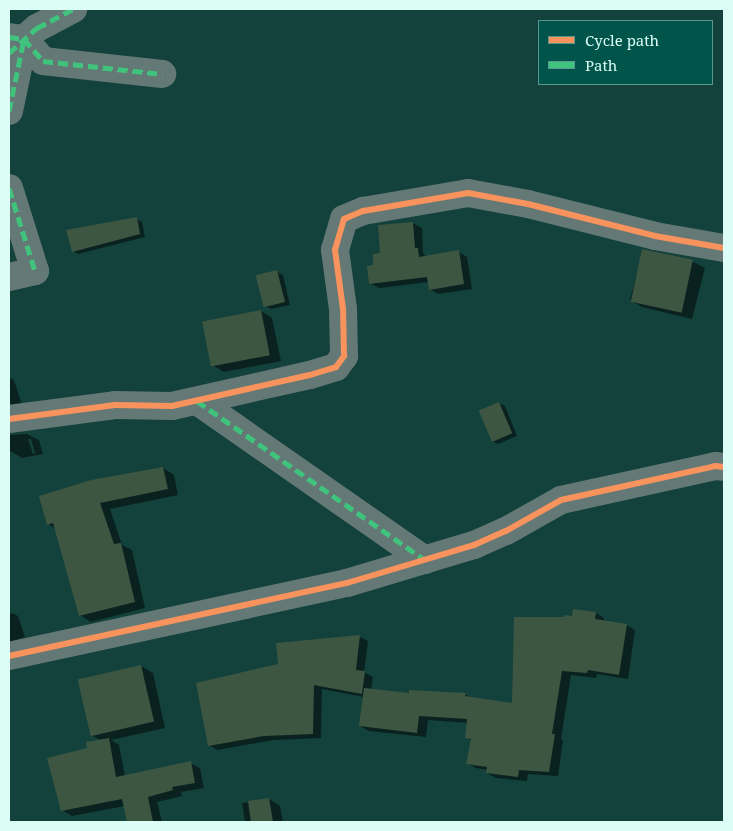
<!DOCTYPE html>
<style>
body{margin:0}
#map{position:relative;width:733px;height:831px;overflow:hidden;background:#13413b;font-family:"Noto Serif",serif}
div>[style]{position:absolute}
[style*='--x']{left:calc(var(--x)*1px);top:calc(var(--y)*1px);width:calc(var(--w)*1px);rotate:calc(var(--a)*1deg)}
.shadow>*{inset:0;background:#0007}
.building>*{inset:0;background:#3d5642;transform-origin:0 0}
.street>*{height:28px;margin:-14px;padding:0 14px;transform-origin:14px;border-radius:14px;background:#647976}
.quiet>*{height:5px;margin-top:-2.5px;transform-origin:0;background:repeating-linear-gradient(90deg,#40c37c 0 10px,transparent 0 15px)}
.cycleway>*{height:6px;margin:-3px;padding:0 3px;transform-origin:3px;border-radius:3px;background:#f8935d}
span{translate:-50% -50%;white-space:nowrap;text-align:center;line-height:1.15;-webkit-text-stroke:4.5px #00544a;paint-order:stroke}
.frame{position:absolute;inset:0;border:10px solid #dbfdf6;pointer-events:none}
.legend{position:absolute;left:538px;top:20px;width:175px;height:65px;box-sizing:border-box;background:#00544a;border:1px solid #58988f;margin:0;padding:6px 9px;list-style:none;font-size:15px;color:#dbfdf6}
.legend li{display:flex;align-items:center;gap:10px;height:25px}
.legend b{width:25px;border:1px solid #58988f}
</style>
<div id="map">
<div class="shadow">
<i style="clip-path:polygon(136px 219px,142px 222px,145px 237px,78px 254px,73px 251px)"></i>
<i style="clip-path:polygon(413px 223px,422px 228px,423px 253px,426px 257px,459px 252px,467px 257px,472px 289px,438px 294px,430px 289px,429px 282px,379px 288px,370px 283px,374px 266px,382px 255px)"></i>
<i style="clip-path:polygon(643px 250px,693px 262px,705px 268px,692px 319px,642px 307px,630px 300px)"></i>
<i style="clip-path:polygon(277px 272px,283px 275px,290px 305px,271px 309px,265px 306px)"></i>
<i style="clip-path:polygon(261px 311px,272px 318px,281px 361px,224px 372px,212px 365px)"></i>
<i style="clip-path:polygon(9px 373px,10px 378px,14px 380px,22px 405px,9px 408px)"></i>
<i style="clip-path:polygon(499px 403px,505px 406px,517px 436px,498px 444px,492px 441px)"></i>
<i style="clip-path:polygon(evenodd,27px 434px,39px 440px,43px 454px,22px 458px,10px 451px,9px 435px,27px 434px,28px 439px,31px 439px,35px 453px,33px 454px,28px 439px)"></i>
<i style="clip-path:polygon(163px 468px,174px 475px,178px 495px,110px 509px,122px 545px,132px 550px,145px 608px,91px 622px,80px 615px,56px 529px,48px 524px)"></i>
<i style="clip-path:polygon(12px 613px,18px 616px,25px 637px,9px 642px,9px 614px)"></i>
<i style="clip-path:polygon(596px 613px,604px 618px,604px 622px,626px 625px,635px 630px,628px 679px,597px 674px,596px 678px,571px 675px,561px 739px,563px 740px,558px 776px,528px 774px,527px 781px,496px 778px,487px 773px,488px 770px,476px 768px,467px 763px,472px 741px,466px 737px,468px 723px,428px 720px,426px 737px,369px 731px,360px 726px,364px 697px,322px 689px,321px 738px,273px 740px,217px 750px,209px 745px,279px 665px,277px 644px,360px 637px,368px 641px,364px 672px,373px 677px,371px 690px,410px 695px,465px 694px,472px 699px,514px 704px,573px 617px)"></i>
<i style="clip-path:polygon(141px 666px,153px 673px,165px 728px,111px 740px,119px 745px,125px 776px,190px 763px,200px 768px,204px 788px,181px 792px,182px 796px,157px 802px,162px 822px,128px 822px,125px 806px,72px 816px,62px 810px,88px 749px,100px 740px,91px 735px)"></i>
<i style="clip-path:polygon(269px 799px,280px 806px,283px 822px,245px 822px,242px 803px)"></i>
</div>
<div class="building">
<i style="clip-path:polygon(137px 217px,140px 234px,72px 252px,66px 230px)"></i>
<i style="clip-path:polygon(413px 222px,415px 248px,418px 248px,419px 257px,459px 250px,464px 284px,429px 290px,427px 277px,369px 284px,367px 266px,373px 265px,373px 254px,380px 253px,378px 225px)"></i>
<i style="left:642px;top:249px;width:52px;height:54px;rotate:12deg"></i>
<i style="left:277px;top:270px;width:33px;height:22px;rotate:76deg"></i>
<i style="left:261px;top:310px;width:46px;height:60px;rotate:79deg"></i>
<i style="left:499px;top:402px;width:34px;height:22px;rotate:67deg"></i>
<i style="clip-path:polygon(163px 467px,168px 489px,100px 503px,114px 544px,121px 543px,135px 602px,79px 616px,53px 523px,47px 525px,39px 496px,91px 480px)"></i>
<i style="clip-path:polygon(573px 609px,596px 612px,595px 619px,627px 624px,619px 675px,588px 670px,587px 673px,562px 671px,552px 734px,555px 734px,549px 772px,519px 770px,518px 777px,486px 773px,487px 767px,466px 764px,471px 739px,465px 738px,467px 719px,419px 716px,417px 733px,359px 726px,364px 688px,409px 693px,409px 690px,466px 693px,465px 696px,512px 703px,514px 617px,564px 617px,564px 615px,572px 616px)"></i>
<i style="clip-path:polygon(360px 635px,356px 670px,365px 671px,362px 694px,314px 685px,313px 734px,264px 736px,208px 746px,196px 683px,278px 664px,276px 643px)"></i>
<i style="left:141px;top:665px;width:58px;height:65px;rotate:77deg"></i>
<i style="clip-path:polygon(109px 738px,116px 777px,191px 761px,195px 783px,172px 787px,173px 790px,148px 797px,153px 822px,127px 822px,122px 799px,61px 811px,47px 758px,87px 748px,86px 742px)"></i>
<i style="clip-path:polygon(269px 798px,273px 822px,251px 822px,248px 801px)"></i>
</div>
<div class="street">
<i style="--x:9;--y:37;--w:15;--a:8"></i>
<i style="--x:24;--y:39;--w:29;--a:49"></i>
<i style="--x:43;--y:61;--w:120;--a:6.2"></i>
<i style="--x:10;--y:52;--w:36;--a:-42"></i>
<i style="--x:37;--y:28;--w:41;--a:-27.8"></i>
<i style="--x:9;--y:111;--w:74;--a:-78.2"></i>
<i style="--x:9;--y:188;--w:87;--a:72.6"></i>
<i style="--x:35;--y:271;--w:27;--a:167"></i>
<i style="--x:197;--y:401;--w:278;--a:34.9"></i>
<i style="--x:9;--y:419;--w:107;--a:-7.5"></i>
<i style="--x:115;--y:405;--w:57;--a:1"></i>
<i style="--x:172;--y:406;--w:141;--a:-12.7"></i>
<i style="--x:310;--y:375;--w:27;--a:-17"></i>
<i style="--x:336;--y:367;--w:14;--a:-54"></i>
<i style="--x:344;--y:356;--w:47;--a:-91.2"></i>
<i style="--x:343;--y:309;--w:60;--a:-97.7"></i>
<i style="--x:335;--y:250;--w:32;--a:-74"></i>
<i style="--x:344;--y:219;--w:21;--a:-23"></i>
<i style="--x:363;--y:211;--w:107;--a:-9.7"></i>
<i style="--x:468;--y:193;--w:61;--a:10.4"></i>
<i style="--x:528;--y:204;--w:131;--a:14.1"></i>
<i style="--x:655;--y:236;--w:70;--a:9.9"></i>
<i style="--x:9;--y:656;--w:346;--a:-12.2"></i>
<i style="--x:347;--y:583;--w:133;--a:-16.7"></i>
<i style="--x:474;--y:545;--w:35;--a:-24"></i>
<i style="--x:506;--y:531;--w:63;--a:-29.4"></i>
<i style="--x:561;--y:500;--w:158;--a:-12.4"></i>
<i style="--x:715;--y:466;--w:9;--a:6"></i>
</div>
<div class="quiet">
<i style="--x:9;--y:37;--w:15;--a:8"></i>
<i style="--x:24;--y:39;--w:29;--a:49"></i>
<i style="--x:43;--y:61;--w:120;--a:6.2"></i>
<i style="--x:9;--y:53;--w:38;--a:-42"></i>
<i style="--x:37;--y:28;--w:41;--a:-27.8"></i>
<i style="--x:9;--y:111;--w:74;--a:-78.2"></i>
<i style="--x:9;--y:188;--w:87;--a:72.6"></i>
<i style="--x:197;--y:401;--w:278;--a:34.9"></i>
</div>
<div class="cycleway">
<i style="--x:9;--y:419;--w:107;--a:-7.5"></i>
<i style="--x:115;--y:405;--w:57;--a:1"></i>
<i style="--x:172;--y:406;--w:141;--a:-12.7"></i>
<i style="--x:310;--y:375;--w:27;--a:-17"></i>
<i style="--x:336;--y:367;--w:14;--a:-54"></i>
<i style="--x:344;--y:356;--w:47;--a:-91.2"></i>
<i style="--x:343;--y:309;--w:60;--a:-97.7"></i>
<i style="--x:335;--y:250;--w:32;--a:-74"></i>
<i style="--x:344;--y:219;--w:21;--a:-23"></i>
<i style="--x:363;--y:211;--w:107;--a:-9.7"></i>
<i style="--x:468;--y:193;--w:61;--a:10.4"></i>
<i style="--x:528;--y:204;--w:131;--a:14.1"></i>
<i style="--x:655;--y:236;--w:70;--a:9.9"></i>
<i style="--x:9;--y:656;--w:346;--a:-12.2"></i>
<i style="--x:347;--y:583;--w:133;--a:-16.7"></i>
<i style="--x:474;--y:545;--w:35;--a:-24"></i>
<i style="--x:506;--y:531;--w:63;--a:-29.4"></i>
<i style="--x:561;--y:500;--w:158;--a:-12.4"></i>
<i style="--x:715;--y:466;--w:9;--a:6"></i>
</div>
<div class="frame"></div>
<ul class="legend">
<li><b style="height:6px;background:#f8935d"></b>Cycle path</li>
<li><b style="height:6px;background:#40c37c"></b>Path</li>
</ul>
</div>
